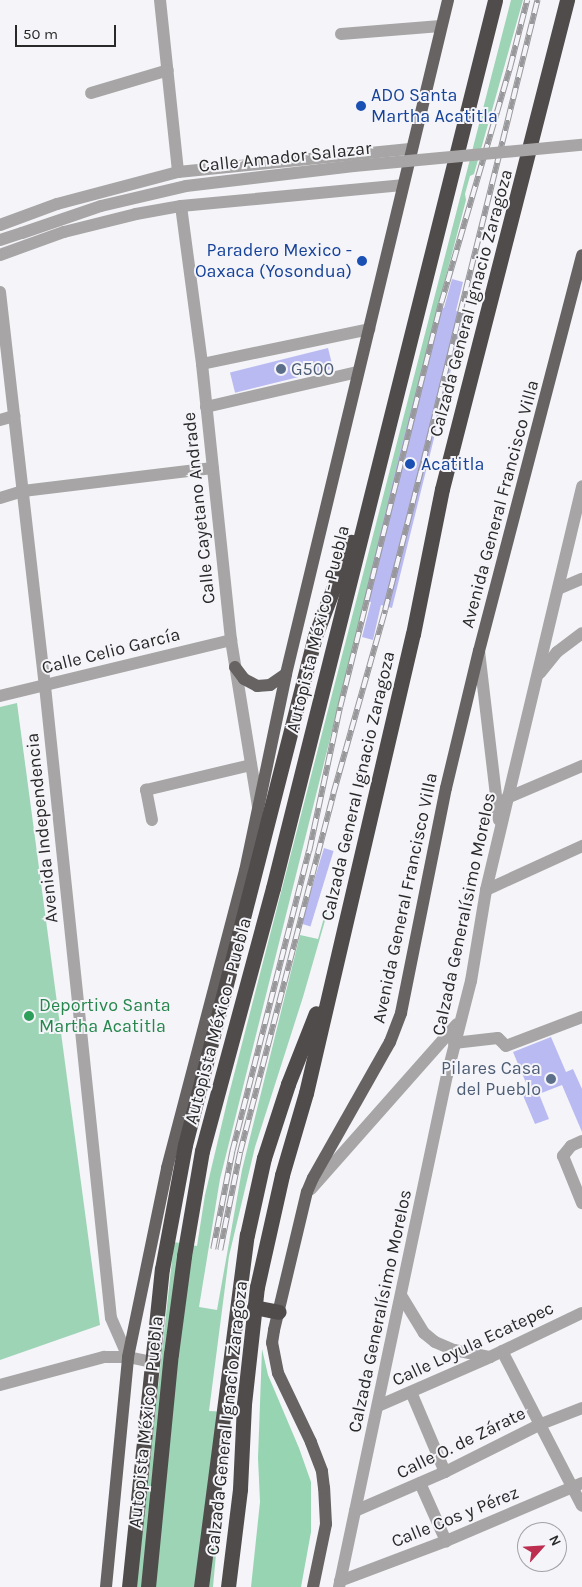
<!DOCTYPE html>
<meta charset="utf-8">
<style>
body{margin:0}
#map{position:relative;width:582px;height:1587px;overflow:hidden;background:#f4f4f9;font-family:Karla,sans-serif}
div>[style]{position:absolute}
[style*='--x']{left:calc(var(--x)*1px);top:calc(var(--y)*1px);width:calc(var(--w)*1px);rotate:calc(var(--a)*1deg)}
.green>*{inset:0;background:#9dd4b5}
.forest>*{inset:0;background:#96d4b2}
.building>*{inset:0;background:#babaf2;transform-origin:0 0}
.minor>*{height:12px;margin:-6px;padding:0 6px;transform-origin:6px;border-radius:6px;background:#a7a5a5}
.major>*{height:12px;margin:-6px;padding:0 6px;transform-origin:6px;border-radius:6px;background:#676363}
.highway>*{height:15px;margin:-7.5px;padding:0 7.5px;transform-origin:7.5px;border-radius:7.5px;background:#514c4c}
.rail>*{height:5.5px;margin-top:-2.75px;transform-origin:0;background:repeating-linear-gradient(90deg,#f4f4f9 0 11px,#98989b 0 22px);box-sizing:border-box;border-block:1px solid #98989b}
.minor-bridge>*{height:12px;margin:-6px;padding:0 6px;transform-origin:6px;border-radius:6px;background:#a7a5a5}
.dots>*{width:14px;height:14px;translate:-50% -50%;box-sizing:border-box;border:2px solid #f4f4f9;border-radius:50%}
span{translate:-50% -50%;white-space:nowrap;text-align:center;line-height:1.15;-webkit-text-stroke:4px #f4f4f9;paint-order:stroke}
.transit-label{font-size:18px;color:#164399}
.left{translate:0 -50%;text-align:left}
.right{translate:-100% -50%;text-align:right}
.street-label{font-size:18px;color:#29292a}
.service-label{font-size:18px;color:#4e5e75}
.leisure-label{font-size:18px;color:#27864d}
.north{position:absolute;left:517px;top:1522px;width:50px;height:50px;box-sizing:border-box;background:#f4f4f9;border:1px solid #a3a3a6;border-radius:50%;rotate:64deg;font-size:14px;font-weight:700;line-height:20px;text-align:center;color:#29292a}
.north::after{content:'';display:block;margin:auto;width:18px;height:22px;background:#bd2d50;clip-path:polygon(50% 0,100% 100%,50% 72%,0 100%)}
.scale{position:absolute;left:15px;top:25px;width:101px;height:22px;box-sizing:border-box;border:2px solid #29292a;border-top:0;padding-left:6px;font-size:15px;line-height:18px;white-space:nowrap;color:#29292a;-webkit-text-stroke:4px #f4f4f9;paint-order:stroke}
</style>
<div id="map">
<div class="green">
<i style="clip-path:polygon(511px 0,523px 0,474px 174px,470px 176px,465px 194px,466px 200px,438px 307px,220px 1179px,199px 1307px,217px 1310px,242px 1170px,300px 935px,318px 939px,335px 878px,337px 879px,303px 997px,255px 1147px,229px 1256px,209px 1411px,229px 1412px,213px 1587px,136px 1587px,174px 1242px,197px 1246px,205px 1195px,228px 1098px)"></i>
<i style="clip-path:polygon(17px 703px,100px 1325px,0 1360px,0 707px)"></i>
</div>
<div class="forest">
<i style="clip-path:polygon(262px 1349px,268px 1375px,299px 1448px,311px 1482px,311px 1532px,301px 1587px,251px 1587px,260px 1502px,258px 1458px)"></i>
</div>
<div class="building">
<i style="clip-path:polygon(452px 279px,463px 282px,456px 311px,465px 313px,392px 608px,381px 605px,373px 640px,362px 637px,371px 602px,364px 601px,400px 451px,438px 307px,444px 308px)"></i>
<i style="left:328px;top:348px;width:21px;height:101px;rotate:76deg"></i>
<i style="left:324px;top:848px;width:10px;height:79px;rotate:17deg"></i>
<i style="clip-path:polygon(551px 1037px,566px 1072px,573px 1069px,582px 1089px,582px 1132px,562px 1085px,539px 1094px,549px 1119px,535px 1124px,522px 1093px,529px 1090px,513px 1052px)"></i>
</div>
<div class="minor">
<i style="--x:160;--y:0;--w:173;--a:84"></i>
<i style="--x:341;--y:34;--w:100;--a:-4.6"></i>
<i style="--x:91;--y:93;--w:80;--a:-16.6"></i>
<i style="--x:181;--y:206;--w:159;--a:82.4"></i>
<i style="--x:202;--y:364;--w:278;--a:84"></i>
<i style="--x:231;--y:640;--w:168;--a:80.8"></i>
<i style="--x:0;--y:225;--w:61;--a:-20.2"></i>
<i style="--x:57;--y:204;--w:125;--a:-14.8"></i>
<i style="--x:178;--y:172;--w:233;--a:-5.7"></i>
<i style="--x:0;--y:240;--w:23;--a:-18"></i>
<i style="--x:0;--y:255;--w:68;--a:-19.8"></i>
<i style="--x:64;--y:232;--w:74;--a:-14"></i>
<i style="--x:136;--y:214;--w:46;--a:-10.1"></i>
<i style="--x:181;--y:206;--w:222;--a:-5.4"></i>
<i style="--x:0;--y:292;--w:397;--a:83.5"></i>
<i style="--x:45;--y:686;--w:635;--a:84.04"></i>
<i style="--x:111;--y:1318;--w:43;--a:66.4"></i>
<i style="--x:202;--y:364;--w:171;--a:-11.8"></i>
<i style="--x:206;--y:407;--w:156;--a:-13"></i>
<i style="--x:0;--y:420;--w:15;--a:-16"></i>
<i style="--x:0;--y:498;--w:24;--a:-17"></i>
<i style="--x:23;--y:491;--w:191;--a:-6.9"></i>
<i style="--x:558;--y:589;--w:26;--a:-23"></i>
<i style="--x:479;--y:651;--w:170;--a:83.3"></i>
<i style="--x:540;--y:673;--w:27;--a:-51"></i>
<i style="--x:557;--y:652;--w:31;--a:-37"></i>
<i style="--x:0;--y:696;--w:238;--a:-13.6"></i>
<i style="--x:507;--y:798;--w:82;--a:-23.1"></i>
<i style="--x:152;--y:820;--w:31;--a:-101"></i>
<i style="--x:146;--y:790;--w:108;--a:-13.4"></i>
<i style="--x:486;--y:890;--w:106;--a:-24.6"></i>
<i style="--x:454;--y:1043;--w:44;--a:-6.5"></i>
<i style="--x:498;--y:1038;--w:11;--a:45"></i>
<i style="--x:506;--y:1046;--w:81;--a:-20.9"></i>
<i style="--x:582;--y:1141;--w:12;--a:156"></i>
<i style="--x:571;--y:1146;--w:13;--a:129"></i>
<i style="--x:563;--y:1156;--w:51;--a:68"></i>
<i style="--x:311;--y:1189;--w:220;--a:-48.5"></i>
<i style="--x:402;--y:1297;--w:42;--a:58.6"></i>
<i style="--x:424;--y:1333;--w:14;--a:39"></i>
<i style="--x:435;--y:1342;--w:21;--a:23"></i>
<i style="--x:454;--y:1350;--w:37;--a:11"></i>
<i style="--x:502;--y:1351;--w:174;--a:62.7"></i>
<i style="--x:0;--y:1385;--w:108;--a:-15.1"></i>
<i style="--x:104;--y:1357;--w:24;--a:0"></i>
<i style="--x:128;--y:1357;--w:24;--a:12"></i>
<i style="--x:411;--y:1392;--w:87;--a:67"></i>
<i style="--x:378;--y:1406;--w:122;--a:-23.6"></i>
<i style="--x:490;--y:1357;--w:102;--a:-25.6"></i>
<i style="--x:420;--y:1483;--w:64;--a:65.9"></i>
<i style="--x:355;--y:1511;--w:98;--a:-23.4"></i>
<i style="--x:445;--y:1472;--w:107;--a:-26.6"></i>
<i style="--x:541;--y:1424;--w:44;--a:-21.3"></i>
<i style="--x:340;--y:1581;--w:113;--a:-20.7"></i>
<i style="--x:446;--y:1541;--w:148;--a:-23.1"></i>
<i style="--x:339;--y:1587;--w:523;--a:-78.09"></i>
<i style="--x:447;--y:1075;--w:97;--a:-75.7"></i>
<i style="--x:471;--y:981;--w:92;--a:-80.6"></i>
<i style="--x:486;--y:890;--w:415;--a:-76.6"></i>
</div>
<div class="major">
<i style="--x:235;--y:667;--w:15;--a:53"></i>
<i style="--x:244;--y:679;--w:15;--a:28"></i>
<i style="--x:257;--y:686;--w:13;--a:-4"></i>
<i style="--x:270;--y:685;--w:19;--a:-35"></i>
<i style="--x:106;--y:1587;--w:231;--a:-84.5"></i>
<i style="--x:128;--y:1357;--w:193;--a:-78.3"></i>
<i style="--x:167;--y:1168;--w:307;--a:-75.3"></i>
<i style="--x:245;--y:871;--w:201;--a:-78.2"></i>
<i style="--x:286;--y:674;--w:693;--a:-76.48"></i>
<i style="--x:313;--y:1587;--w:64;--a:-78.3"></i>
<i style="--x:326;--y:1524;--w:36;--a:-93"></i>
<i style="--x:324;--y:1488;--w:17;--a:-97"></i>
<i style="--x:322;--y:1471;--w:31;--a:-111"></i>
<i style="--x:311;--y:1442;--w:76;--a:-115.6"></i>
<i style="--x:278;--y:1373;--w:31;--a:-101"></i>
<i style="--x:272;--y:1343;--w:13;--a:-81"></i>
<i style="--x:274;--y:1330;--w:142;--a:-76.6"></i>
<i style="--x:307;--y:1192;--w:15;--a:-67"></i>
<i style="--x:313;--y:1178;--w:156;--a:-60.5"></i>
<i style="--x:390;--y:1042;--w:31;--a:-69"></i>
<i style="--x:401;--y:1013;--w:229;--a:-78.7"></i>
<i style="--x:446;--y:788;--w:141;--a:-76.5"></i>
<i style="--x:479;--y:651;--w:409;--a:-75.4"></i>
</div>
<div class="highway">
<i style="--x:254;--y:1307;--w:25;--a:11"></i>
<i style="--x:129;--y:1587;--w:320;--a:-84.1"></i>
<i style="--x:162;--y:1269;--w:126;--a:-79.5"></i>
<i style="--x:185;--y:1145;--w:525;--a:-75.67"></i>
<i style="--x:315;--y:636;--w:101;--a:-69"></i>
<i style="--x:148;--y:1587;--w:234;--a:-84.4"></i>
<i style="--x:171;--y:1354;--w:99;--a:-82.4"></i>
<i style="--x:184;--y:1256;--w:107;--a:-80.3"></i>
<i style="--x:202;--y:1151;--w:272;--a:-74.9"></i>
<i style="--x:273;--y:888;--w:915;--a:-75.96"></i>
<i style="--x:201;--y:1587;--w:355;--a:-82.6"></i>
<i style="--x:247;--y:1235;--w:79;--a:-77.6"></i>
<i style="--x:264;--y:1158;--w:78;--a:-72"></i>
<i style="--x:288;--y:1084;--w:76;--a:-68.5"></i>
<i style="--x:228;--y:1587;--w:99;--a:-83"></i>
<i style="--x:240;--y:1489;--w:85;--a:-87.3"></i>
<i style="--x:244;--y:1404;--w:118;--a:-83.7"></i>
<i style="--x:257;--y:1287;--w:115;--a:-77.4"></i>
<i style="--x:282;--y:1175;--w:85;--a:-73.7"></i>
<i style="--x:306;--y:1093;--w:471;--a:-76.9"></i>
<i style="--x:413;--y:634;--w:148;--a:-78.7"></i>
<i style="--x:442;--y:489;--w:505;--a:-75.66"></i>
</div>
<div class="rail">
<i style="--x:213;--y:1249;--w:99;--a:-78.9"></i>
<i style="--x:232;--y:1152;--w:311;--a:-75.7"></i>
<i style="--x:309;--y:851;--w:147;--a:-77.9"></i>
<i style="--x:340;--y:707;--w:416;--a:-76"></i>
<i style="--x:441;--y:303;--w:246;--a:-73.7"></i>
<i style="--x:510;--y:67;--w:69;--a:-75.8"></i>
<i style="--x:220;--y:1250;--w:100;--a:-78.5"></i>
<i style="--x:240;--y:1152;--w:370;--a:-75.4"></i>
<i style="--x:333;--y:794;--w:191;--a:-74.2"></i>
<i style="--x:385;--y:610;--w:153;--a:-75.6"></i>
<i style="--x:423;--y:462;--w:476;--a:-76.1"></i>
</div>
<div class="minor-bridge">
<i style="--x:22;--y:233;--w:83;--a:-18.9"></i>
<i style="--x:101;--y:206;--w:87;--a:-13.2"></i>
<i style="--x:186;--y:186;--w:169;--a:-6.8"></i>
<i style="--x:354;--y:166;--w:229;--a:-5.3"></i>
</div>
<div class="dots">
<i style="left:361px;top:106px;background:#1a4fb4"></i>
<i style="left:362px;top:261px;background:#1a4fb4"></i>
<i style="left:281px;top:369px;background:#5c6f8a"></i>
<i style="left:410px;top:464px;background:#1a4fb4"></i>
<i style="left:29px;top:1016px;background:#2e9e5b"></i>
<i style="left:551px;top:1079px;background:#5c6f8a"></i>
</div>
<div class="transit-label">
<span class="left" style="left:371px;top:106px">ADO Santa<br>Martha Acatitla</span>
<span class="right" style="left:352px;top:261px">Paradero Mexico -<br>Oaxaca (Yosondua)</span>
<span class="left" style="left:421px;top:464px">Acatitla</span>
</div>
<div class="street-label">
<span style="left:285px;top:157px;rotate:-6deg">Calle Amador Salazar</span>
<span style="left:471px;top:303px;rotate:-75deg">Calzada General Ignacio Zaragoza</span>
<span style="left:500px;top:504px;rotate:-75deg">Avenida General Francisco Villa</span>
<span style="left:199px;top:508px;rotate:-96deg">Calle Cayetano Andrade</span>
<span style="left:318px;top:629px;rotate:-76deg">Autopista México - Puebla</span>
<span style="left:111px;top:651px;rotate:-14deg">Calle Celio García</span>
<span style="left:358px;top:786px;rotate:-77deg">Calzada General Ignacio Zaragoza</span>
<span style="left:42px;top:828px;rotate:-96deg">Avenida Independencia</span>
<span style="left:405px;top:898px;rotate:-78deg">Avenida General Francisco Villa</span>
<span style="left:464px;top:914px;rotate:-78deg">Calzada Generalísimo Morelos</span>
<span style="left:218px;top:1021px;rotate:-75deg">Autopista México - Puebla</span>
<span style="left:380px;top:1311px;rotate:-78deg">Calzada Generalísimo Morelos</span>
<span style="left:473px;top:1344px;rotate:-25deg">Calle Loyula Ecatepec</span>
<span style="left:227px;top:1418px;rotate:-84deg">Calzada General Ignacio Zaragoza</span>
<span style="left:146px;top:1422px;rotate:-84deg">Autopista México - Puebla</span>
<span style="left:461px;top:1443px;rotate:-26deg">Calle O. de Zárate</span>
<span style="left:455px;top:1517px;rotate:-22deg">Calle Cos y Pérez</span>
</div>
<div class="service-label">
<span class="left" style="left:291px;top:369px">G500</span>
<span class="right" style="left:541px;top:1079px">Pilares Casa<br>del Pueblo</span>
</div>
<div class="leisure-label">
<span class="left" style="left:39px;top:1016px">Deportivo Santa<br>Martha Acatitla</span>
</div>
<div class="north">N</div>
<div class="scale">50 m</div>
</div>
